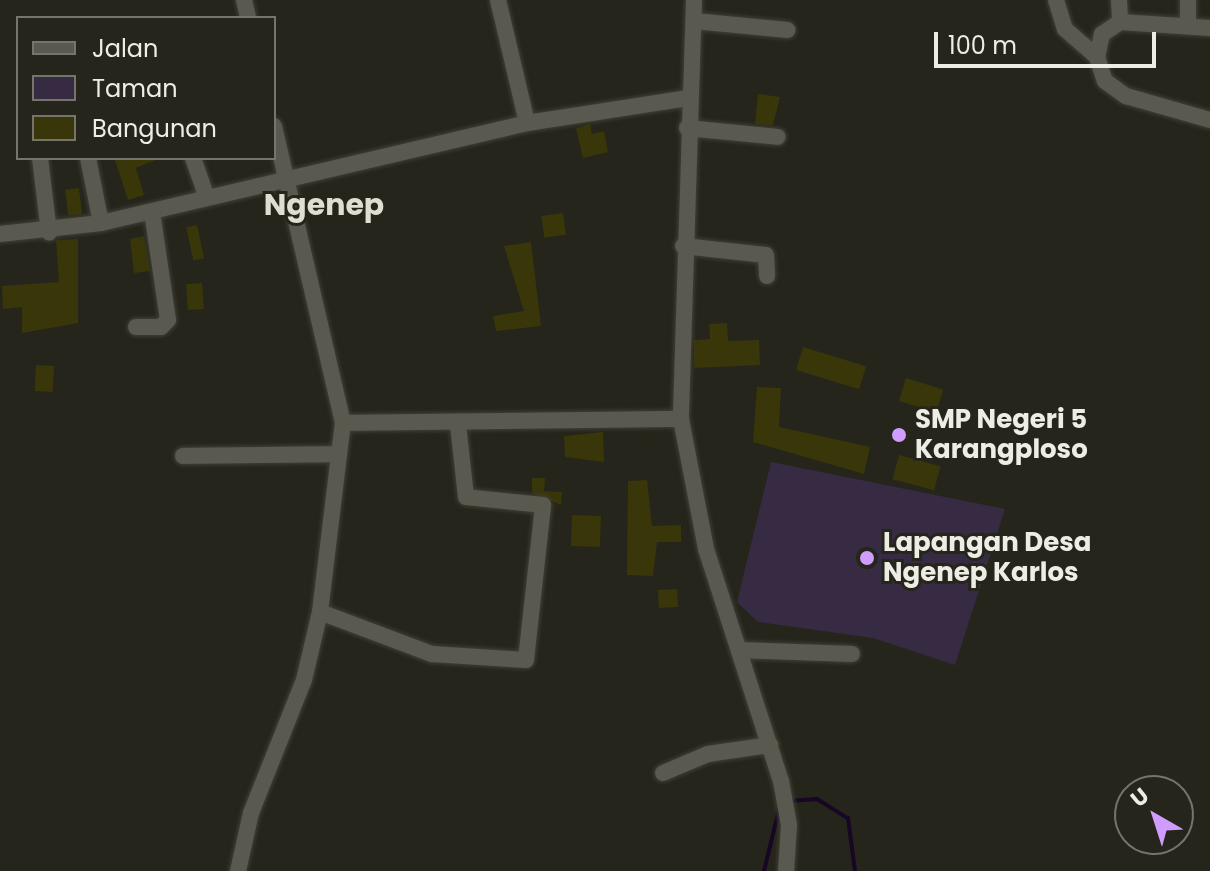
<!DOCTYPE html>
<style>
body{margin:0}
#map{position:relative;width:1210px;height:871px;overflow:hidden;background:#25251b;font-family:Poppins,sans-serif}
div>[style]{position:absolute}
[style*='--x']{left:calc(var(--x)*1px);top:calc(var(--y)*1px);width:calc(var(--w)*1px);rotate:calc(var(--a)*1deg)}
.green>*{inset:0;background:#372b43}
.stream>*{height:4px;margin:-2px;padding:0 2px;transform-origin:2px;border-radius:2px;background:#170724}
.building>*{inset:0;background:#39360a;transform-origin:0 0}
.roads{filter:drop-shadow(0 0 2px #403f37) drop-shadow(0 0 2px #403f37)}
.minor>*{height:16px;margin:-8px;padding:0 8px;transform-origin:8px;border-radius:8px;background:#5a594f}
.dots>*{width:22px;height:22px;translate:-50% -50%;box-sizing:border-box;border:4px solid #25251b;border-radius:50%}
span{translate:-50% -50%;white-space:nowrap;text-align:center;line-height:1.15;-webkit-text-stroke:6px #25251b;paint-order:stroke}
.poi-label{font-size:26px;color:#edede6;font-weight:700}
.left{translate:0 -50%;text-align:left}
.quarter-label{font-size:30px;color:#dfded2;font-weight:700}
.legend{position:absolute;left:16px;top:16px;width:260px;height:144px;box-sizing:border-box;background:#25251b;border:2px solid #75756c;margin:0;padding:10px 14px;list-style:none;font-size:24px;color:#edede6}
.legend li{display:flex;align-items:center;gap:16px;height:40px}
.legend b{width:40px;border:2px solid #75756c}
.north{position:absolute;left:1114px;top:775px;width:80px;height:80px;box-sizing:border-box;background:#25251b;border:2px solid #75756c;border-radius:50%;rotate:321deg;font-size:22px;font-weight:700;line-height:32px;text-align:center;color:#edede6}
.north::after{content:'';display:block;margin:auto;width:28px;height:36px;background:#d09dff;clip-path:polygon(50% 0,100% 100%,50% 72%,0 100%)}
.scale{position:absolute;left:934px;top:32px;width:222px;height:36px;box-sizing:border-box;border:4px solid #edede6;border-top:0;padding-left:10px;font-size:24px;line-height:28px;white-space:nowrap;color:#edede6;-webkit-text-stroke:6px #25251b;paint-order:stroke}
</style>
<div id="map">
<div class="green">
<i style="clip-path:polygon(771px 462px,1005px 509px,955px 665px,873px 638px,758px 622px,737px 602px)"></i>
</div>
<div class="stream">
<i style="--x:788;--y:801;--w:29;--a:-4"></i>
<i style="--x:817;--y:799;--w:36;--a:32"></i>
<i style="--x:848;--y:818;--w:53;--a:82.5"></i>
<i style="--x:764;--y:871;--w:68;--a:-76.4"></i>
</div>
<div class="building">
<i style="clip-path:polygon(758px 94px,780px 97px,773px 125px,755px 124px)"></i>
<i style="clip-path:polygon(590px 124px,592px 134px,604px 131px,608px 152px,583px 158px,576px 128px)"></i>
<i style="clip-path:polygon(160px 158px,136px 168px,144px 195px,128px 200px,115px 160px)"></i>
<i style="left:79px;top:188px;width:26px;height:14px;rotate:83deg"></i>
<i style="left:563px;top:213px;width:22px;height:22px;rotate:82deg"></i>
<i style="left:197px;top:225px;width:34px;height:11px;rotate:78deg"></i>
<i style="clip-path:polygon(144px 236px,150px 271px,134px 273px,130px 239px)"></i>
<i style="clip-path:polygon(78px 239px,78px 323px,22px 333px,22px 307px,3px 309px,2px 286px,59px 282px,56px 240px)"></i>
<i style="clip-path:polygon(531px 242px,541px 326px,496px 331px,493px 316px,524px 311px,504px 246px)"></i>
<i style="left:202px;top:283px;width:26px;height:16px;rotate:86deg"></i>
<i style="clip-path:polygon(727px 323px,728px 341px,759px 340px,760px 365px,694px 368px,694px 340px,710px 339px,709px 324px)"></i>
<i style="left:803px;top:347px;width:66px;height:24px;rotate:17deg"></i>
<i style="left:36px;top:365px;width:18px;height:26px;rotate:3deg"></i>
<i style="left:906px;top:378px;width:39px;height:24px;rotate:17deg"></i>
<i style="clip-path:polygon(757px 387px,781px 388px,779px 427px,870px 447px,864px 474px,753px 442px)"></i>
<i style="clip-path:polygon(603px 432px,604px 462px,565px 457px,564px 436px)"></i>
<i style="left:899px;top:455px;width:43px;height:25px;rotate:15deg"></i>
<i style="clip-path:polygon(532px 478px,545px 478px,544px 491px,562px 492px,561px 505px,532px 493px)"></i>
<i style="clip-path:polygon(647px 480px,652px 526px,681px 525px,681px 542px,657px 542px,653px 576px,627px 575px,628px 481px)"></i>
<i style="left:572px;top:515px;width:29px;height:31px;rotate:2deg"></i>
<i style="left:677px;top:589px;width:18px;height:19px;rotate:87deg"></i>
</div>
<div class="roads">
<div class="minor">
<i style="--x:244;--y:0;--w:18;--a:77"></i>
<i style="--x:498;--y:0;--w:126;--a:76.7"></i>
<i style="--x:694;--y:0;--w:419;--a:91.8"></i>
<i style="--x:681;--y:419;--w:132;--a:79.1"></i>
<i style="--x:706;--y:549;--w:244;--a:72.1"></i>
<i style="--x:781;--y:781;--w:45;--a:79.7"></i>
<i style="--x:789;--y:825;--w:46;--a:93.7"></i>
<i style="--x:1056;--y:0;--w:30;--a:73"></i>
<i style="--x:1065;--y:29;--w:43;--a:41.2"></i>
<i style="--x:1119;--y:0;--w:22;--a:87"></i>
<i style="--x:1188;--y:0;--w:25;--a:90"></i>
<i style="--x:694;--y:21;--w:94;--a:5.5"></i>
<i style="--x:1210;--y:28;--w:90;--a:-176.2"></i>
<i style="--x:1120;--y:22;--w:22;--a:146"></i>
<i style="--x:1102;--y:34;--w:24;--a:102"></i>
<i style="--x:1097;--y:57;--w:25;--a:72"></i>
<i style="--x:1105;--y:81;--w:26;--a:36"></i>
<i style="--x:1126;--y:96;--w:87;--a:15.9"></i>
<i style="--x:687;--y:128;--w:91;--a:5.6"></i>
<i style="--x:40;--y:158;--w:75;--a:83.1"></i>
<i style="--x:88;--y:158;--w:66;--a:78.7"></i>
<i style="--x:193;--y:158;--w:42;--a:70.7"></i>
<i style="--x:0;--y:234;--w:102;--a:-6.2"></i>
<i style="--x:101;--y:223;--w:438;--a:-13.2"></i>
<i style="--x:527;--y:123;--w:164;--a:-8.8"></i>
<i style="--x:683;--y:246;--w:83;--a:6.2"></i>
<i style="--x:766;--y:255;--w:21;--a:87"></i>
<i style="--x:136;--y:327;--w:25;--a:0"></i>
<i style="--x:161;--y:327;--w:10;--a:-45"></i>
<i style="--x:168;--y:320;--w:109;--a:-98.4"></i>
<i style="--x:343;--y:423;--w:338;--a:-0.7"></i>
<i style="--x:183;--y:456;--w:156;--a:-0.7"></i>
<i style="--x:320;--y:612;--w:120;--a:20.6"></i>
<i style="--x:432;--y:654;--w:94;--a:3.7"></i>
<i style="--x:526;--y:660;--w:156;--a:-83.7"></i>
<i style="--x:543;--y:505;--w:77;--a:-174.1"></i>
<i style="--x:466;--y:497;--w:72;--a:-96.3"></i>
<i style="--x:739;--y:650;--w:113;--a:2"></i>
<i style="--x:663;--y:773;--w:49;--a:-22.9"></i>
<i style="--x:708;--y:754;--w:63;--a:-8.3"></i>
<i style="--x:238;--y:871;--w:59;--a:-77.4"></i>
<i style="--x:251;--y:813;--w:143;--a:-68.3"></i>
<i style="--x:304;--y:680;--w:70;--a:-76.8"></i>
<i style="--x:320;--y:612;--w:190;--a:-83.1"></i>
<i style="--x:343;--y:423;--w:305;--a:-103.1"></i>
</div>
</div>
<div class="dots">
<i style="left:899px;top:435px;background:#d09dff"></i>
<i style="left:867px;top:558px;background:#d09dff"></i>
</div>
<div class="poi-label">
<span class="left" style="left:915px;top:435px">SMP Negeri 5<br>Karangploso</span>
<span class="left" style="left:883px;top:558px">Lapangan Desa<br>Ngenep Karlos</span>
</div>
<div class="quarter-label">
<span style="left:324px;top:205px">Ngenep</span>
</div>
<ul class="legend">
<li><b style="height:10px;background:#5a594f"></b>Jalan</li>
<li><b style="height:22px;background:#372b43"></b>Taman</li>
<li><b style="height:22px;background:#39360a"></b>Bangunan</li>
</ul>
<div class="north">U</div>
<div class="scale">100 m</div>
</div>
